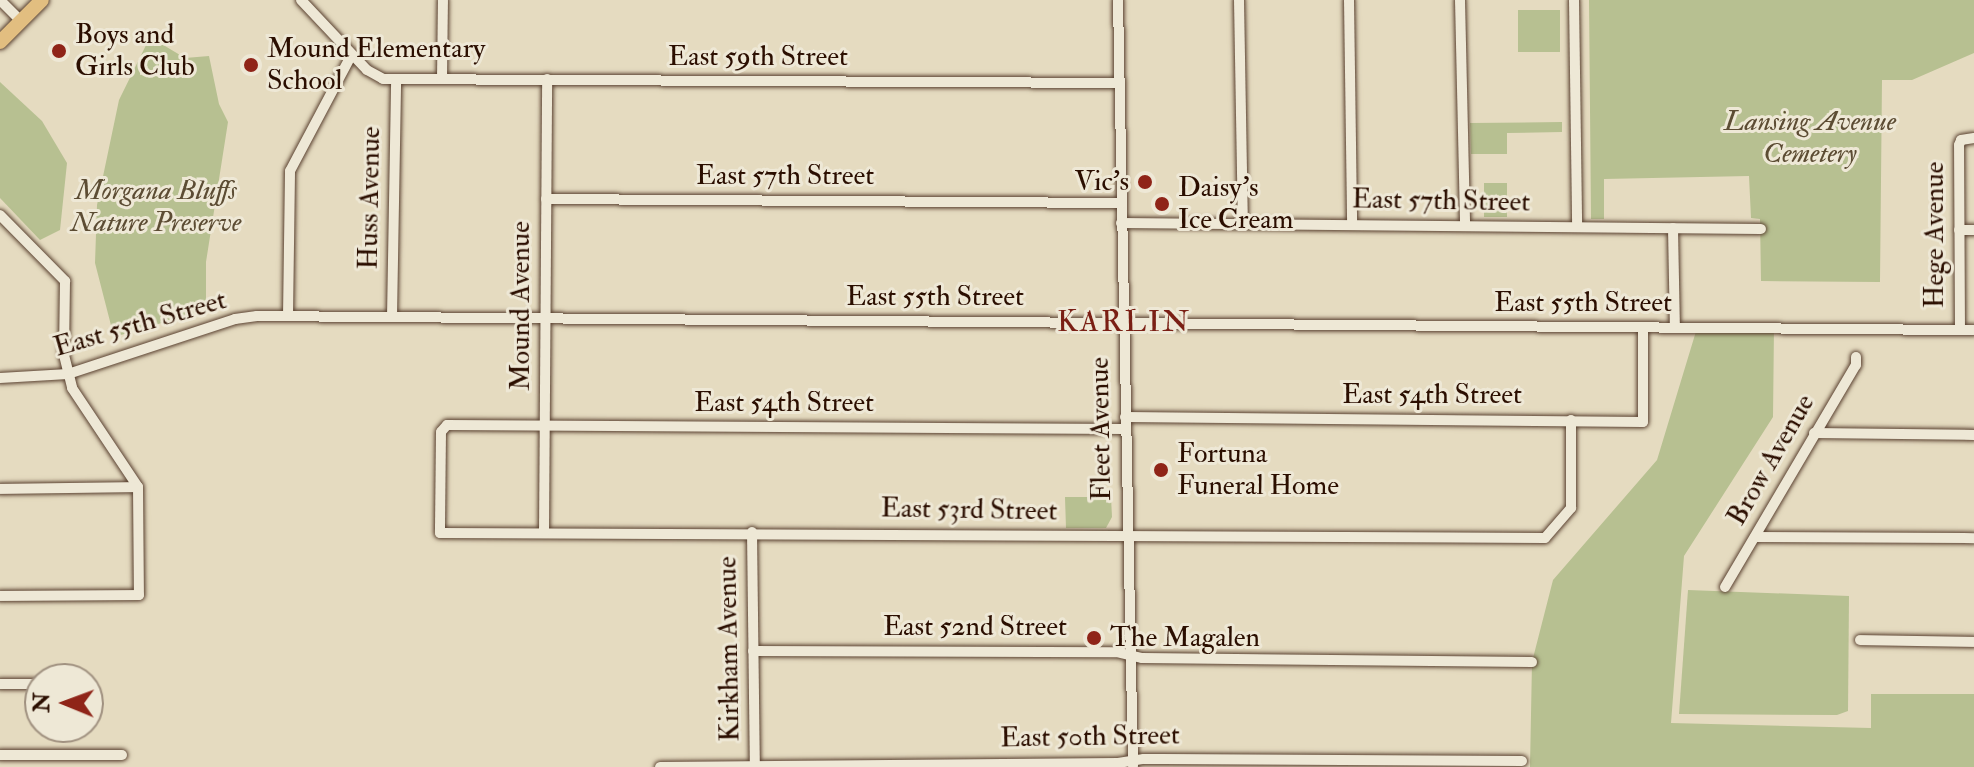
<!DOCTYPE html>
<style>
body{margin:0}
#map{position:relative;width:1974px;height:767px;overflow:hidden;background:#e5dbc0;font-family:"IM FELL Double Pica",serif}
div>[style]{position:absolute}
[style*='--x']{left:calc(var(--x)*1px);top:calc(var(--y)*1px);width:calc(var(--w)*1px);rotate:calc(var(--a)*1deg)}
.green>*{inset:0;background:#b7c091;transform-origin:0 0}
.roads{filter:drop-shadow(0 0 2px #5a4130) drop-shadow(0 0 2px #5a4130)}
.minor>*{height:10px;margin:-5px;padding:0 5px;transform-origin:5px;border-radius:5px;background:#eee8d6}
.major>*{height:14px;margin:-7px;padding:0 7px;transform-origin:7px;border-radius:7px;background:#e2be80}
.dots>*{width:22px;height:22px;translate:-50% -50%;box-sizing:border-box;border:4px solid #eee8d6;border-radius:50%}
span{translate:-50% -50%;white-space:nowrap;text-align:center;line-height:1.15;-webkit-text-stroke:6px #eee8d6;paint-order:stroke}
.poi-label{font-size:28px;color:#2b0e00}
.left{translate:0 -50%;text-align:left}
.right{translate:-100% -50%;text-align:right}
.street-label{font-size:28px;color:#2b0e00}
.park-label{font-size:28px;color:#5c4c33;font-style:italic}
.neighbourhood-label{font-size:30px;color:#7a1f14;letter-spacing:2px}
.north{position:absolute;left:24px;top:663px;width:80px;height:80px;box-sizing:border-box;background:#eee8d6;border:2px solid #a09180;border-radius:50%;rotate:271deg;font-size:22px;font-weight:700;line-height:32px;text-align:center;color:#2b0e00}
.north::after{content:'';display:block;margin:auto;width:28px;height:36px;background:#8f2418;clip-path:polygon(50% 0,100% 100%,50% 72%,0 100%)}
</style>
<div id="map">
<div class="green">
<i style="clip-path:polygon(1589px 0,1974px 0,1974px 53px,1912px 80px,1882px 80px,1880px 282px,1761px 281px,1760px 219px,1751px 218px,1749px 176px,1604px 179px,1604px 219px,1591px 219px)"></i>
<i style="left:1518px;top:10px;width:42px;height:42px"></i>
<i style="clip-path:polygon(150px 37px,185px 58px,209px 56px,219px 104px,228px 122px,206px 262px,206px 310px,114px 337px,95px 263px,97px 205px,119px 100px)"></i>
<i style="clip-path:polygon(0 82px,42px 121px,67px 163px,60px 230px,40px 240px,0 198px)"></i>
<i style="clip-path:polygon(1562px 122px,1562px 132px,1507px 133px,1507px 154px,1471px 154px,1470px 123px)"></i>
<i style="left:1484px;top:183px;width:23px;height:34px"></i>
<i style="clip-path:polygon(1697px 328px,1774px 328px,1773px 417px,1684px 556px,1671px 723px,1871px 728px,1871px 694px,1974px 694px,1974px 767px,1530px 767px,1532px 662px,1553px 580px,1657px 460px)"></i>
<i style="clip-path:polygon(1065px 497px,1111px 497px,1112px 517px,1106px 528px,1066px 528px)"></i>
<i style="clip-path:polygon(1688px 590px,1849px 596px,1848px 711px,1837px 715px,1679px 714px)"></i>
</div>
<div class="roads">
<div class="minor">
<i style="--x:0;--y:0;--w:30;--a:45"></i>
<i style="--x:301;--y:0;--w:96;--a:46.7"></i>
<i style="--x:367;--y:70;--w:18;--a:29"></i>
<i style="--x:383;--y:79;--w:736;--a:0.31"></i>
<i style="--x:1118;--y:0;--w:766;--a:88.88"></i>
<i style="--x:1239;--y:0;--w:224;--a:89"></i>
<i style="--x:1349;--y:0;--w:224;--a:89.2"></i>
<i style="--x:1460;--y:0;--w:224;--a:88.7"></i>
<i style="--x:1574;--y:0;--w:227;--a:89.2"></i>
<i style="--x:442;--y:79;--w:79;--a:-89.3"></i>
<i style="--x:546;--y:199;--w:575;--a:0.4"></i>
<i style="--x:0;--y:215;--w:93;--a:45.4"></i>
<i style="--x:65;--y:281;--w:74;--a:90.8"></i>
<i style="--x:64;--y:355;--w:34;--a:76"></i>
<i style="--x:72;--y:388;--w:119;--a:56.3"></i>
<i style="--x:138;--y:487;--w:108;--a:89.5"></i>
<i style="--x:139;--y:595;--w:139;--a:179.6"></i>
<i style="--x:1121;--y:223;--w:640;--a:0.54"></i>
<i style="--x:1673;--y:228;--w:100;--a:88.9"></i>
<i style="--x:1959;--y:230;--w:15;--a:0"></i>
<i style="--x:288;--y:316;--w:145;--a:-89.2"></i>
<i style="--x:290;--y:171;--w:132;--a:-62.1"></i>
<i style="--x:392;--y:317;--w:238;--a:-89"></i>
<i style="--x:1960;--y:330;--w:185;--a:-90.3"></i>
<i style="--x:1959;--y:145;--w:5;--a:-68"></i>
<i style="--x:1961;--y:140;--w:13;--a:-9"></i>
<i style="--x:0;--y:378;--w:68;--a:-3.4"></i>
<i style="--x:68;--y:374;--w:176;--a:-18.2"></i>
<i style="--x:235;--y:319;--w:22;--a:-8"></i>
<i style="--x:257;--y:316;--w:1717;--a:0.47"></i>
<i style="--x:1125;--y:417;--w:518;--a:0.55"></i>
<i style="--x:1643;--y:422;--w:94;--a:-90"></i>
<i style="--x:1125;--y:429;--w:678;--a:-179.66"></i>
<i style="--x:447;--y:425;--w:9;--a:131"></i>
<i style="--x:441;--y:432;--w:101;--a:90.6"></i>
<i style="--x:440;--y:533;--w:1105;--a:0.26"></i>
<i style="--x:1545;--y:538;--w:40;--a:-49"></i>
<i style="--x:1571;--y:508;--w:88;--a:-90"></i>
<i style="--x:1814;--y:433;--w:160;--a:0.7"></i>
<i style="--x:0;--y:489;--w:138;--a:-0.8"></i>
<i style="--x:544;--y:532;--w:453;--a:-89.6"></i>
<i style="--x:752;--y:532;--w:234;--a:89.3"></i>
<i style="--x:1755;--y:537;--w:219;--a:0.3"></i>
<i style="--x:1725;--y:587;--w:258;--a:-59.5"></i>
<i style="--x:1856;--y:365;--w:8;--a:-90"></i>
<i style="--x:1860;--y:640;--w:114;--a:1"></i>
<i style="--x:753;--y:651;--w:363;--a:0.2"></i>
<i style="--x:1116;--y:652;--w:27;--a:13"></i>
<i style="--x:1142;--y:658;--w:390;--a:0.6"></i>
<i style="--x:0;--y:684;--w:40;--a:0"></i>
<i style="--x:0;--y:755;--w:122;--a:0"></i>
<i style="--x:660;--y:767;--w:458;--a:-0.5"></i>
<i style="--x:1118;--y:763;--w:26;--a:-9"></i>
<i style="--x:1144;--y:759;--w:378;--a:0.3"></i>
</div>
<div class="major">
<i style="--x:0;--y:42;--w:59;--a:-45"></i>
</div>
</div>
<div class="dots">
<i style="left:59px;top:51px;background:#8f2418"></i>
<i style="left:251px;top:65px;background:#8f2418"></i>
<i style="left:1145px;top:182px;background:#8f2418"></i>
<i style="left:1162px;top:204px;background:#8f2418"></i>
<i style="left:1161px;top:470px;background:#8f2418"></i>
<i style="left:1094px;top:638px;background:#8f2418"></i>
</div>
<div class="poi-label">
<span class="left" style="left:75px;top:51px">Boys and<br>Girls Club</span>
<span class="left" style="left:267px;top:65px">Mound Elementary<br>School</span>
<span class="right" style="left:1129px;top:182px">Vic's</span>
<span class="left" style="left:1178px;top:204px">Daisy's<br>Ice Cream</span>
<span class="left" style="left:1177px;top:470px">Fortuna<br>Funeral Home</span>
<span class="left" style="left:1110px;top:638px">The Magalen</span>
</div>
<div class="street-label">
<span style="left:758px;top:57px">East 59th Street</span>
<span style="left:785px;top:176px">East 57th Street</span>
<span style="left:370px;top:198px;rotate:-89deg">Huss Avenue</span>
<span style="left:1441px;top:201px;rotate:1deg">East 57th Street</span>
<span style="left:1935px;top:235px;rotate:-90deg">Hege Avenue</span>
<span style="left:935px;top:297px">East 55th Street</span>
<span style="left:1583px;top:303px">East 55th Street</span>
<span style="left:521px;top:306px;rotate:-90deg">Mound Avenue</span>
<span style="left:140px;top:324px;rotate:-16deg">East 55th Street</span>
<span style="left:1432px;top:395px">East 54th Street</span>
<span style="left:784px;top:403px">East 54th Street</span>
<span style="left:1101px;top:429px;rotate:-91deg">Fleet Avenue</span>
<span style="left:1771px;top:460px;rotate:-60deg">Brow Avenue</span>
<span style="left:969px;top:510px;rotate:1deg">East 53rd Street</span>
<span style="left:975px;top:627px">East 52nd Street</span>
<span style="left:729px;top:649px;rotate:-91deg">Kirkham Avenue</span>
<span style="left:1090px;top:737px;rotate:-1deg">East 50th Street</span>
</div>
<div class="park-label">
<span style="left:1810px;top:138px">Lansing Avenue<br>Cemetery</span>
<span style="left:156px;top:207px">Morgana Bluffs<br>Nature Preserve</span>
</div>
<div class="neighbourhood-label">
<span style="left:1124px;top:322px">KARLIN</span>
</div>
<div class="north">N</div>
</div>
